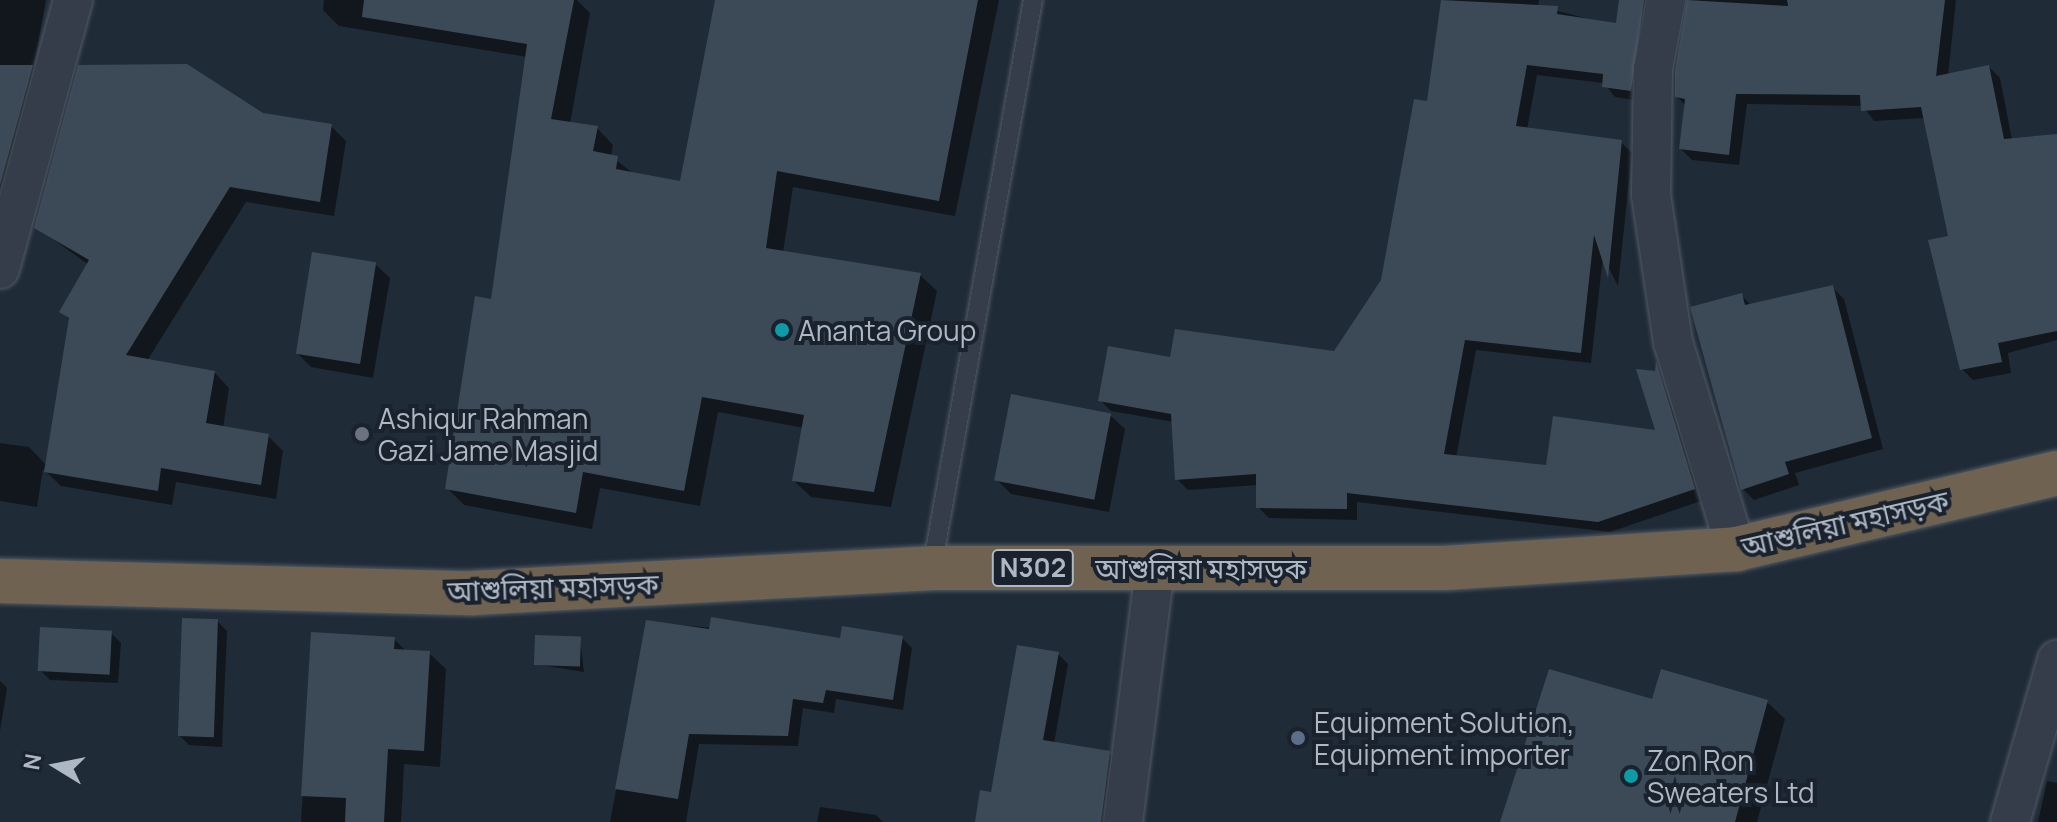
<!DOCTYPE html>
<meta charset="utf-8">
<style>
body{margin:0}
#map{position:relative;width:2057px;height:822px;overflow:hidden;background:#202b38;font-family:Manrope,"Noto Sans Bengali",sans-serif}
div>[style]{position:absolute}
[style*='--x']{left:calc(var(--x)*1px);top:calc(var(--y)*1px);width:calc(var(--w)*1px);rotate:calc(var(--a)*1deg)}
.shadow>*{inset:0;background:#0007}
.building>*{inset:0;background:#3c4a58;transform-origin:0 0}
.roads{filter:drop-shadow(0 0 2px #515b66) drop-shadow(0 0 2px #515b66)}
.lane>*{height:18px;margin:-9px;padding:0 9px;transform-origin:9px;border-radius:9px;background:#343d49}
.street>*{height:38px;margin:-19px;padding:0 19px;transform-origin:19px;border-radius:19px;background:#343d49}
.highway>*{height:44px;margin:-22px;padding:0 22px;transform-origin:22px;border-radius:22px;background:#6f6251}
.dots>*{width:22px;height:22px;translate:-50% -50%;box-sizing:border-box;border:4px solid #19222d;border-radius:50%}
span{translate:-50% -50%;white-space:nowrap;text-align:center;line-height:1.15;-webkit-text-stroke:8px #19222d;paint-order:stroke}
.shield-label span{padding:2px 6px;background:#19222d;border:2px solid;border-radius:6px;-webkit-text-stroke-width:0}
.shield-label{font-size:26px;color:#aeb8c5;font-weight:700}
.poi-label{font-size:28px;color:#aeb8c5}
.left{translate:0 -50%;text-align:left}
.street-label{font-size:28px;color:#aeb8c5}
.north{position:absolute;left:16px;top:726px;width:80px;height:80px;-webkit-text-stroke:6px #19222d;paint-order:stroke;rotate:280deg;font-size:22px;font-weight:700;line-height:32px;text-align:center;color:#aeb8c5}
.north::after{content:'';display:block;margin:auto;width:28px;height:36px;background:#aeb8c5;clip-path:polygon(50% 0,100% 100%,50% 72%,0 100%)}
</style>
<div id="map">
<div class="shadow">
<i style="clip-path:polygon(0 0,46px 0,0 258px)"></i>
<i style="clip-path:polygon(324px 0,577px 0,590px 13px,570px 124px,597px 128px,613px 145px,611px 156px,634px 174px,682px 183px,717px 0,999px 0,955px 216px,793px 187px,783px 253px,920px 275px,937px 291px,891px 507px,811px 497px,794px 481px,804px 428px,718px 412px,700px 506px,600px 488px,592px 529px,464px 505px,447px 488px,493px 301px,527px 57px,339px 26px,323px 10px)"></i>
<i style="clip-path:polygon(1443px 0,1539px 0,1538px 6px,1617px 26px,1621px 0,1661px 0,1641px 101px,1615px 97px,1604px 83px,1537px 75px,1527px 130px,1621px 142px,1632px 153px,1618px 286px,1603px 257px,1591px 363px,1476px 350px,1456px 458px,1548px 468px,1658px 433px,1657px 365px,1704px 500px,1610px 532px,1357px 502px,1357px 520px,1269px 518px,1258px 507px,1258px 485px,1188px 490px,1177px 479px,1174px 422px,1111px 411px,1100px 400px,1171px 359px,1335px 353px,1383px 280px,1429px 104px)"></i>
<i style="clip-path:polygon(1688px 0,1956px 0,1948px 76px,1989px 67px,2000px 78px,2012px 140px,2057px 134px,2057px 340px,2008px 353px,2011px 373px,1973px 380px,1962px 369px,1950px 238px,1925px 118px,1874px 121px,1863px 106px,1747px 104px,1739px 165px,1692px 160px,1681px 149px,1686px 106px,1677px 97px)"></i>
<i style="clip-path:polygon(262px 115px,331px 126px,346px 141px,334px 216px,246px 202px,147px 361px,214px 372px,229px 388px,223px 428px,268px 436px,283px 451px,276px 499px,176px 482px,172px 505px,61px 486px,43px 469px,37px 507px,0 501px,0 443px,29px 447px,47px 466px,71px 321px,62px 312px,89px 265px,36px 227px)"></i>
<i style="clip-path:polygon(375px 264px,390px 278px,373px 378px,311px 367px,297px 353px)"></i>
<i style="clip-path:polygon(1833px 288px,1844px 299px,1883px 449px,1795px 473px,1799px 485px,1754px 500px,1743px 489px,1741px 295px,1752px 306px)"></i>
<i style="clip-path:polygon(1110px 415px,1125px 429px,1109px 512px,1011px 494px,997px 480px)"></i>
<i style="clip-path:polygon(217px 621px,227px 631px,222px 747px,189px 745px,179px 735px)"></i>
<i style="clip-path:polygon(648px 622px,842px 640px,902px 638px,912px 648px,903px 710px,836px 699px,834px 713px,803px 708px,798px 746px,699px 744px,686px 822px,610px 822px)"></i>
<i style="clip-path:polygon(111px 633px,121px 643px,118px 683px,50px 680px,40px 670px)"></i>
<i style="clip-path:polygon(313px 634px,394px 639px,406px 651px,429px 653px,446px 669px,440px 767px,404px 764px,401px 822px,301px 822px)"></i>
<i style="clip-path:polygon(580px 639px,584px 672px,535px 664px)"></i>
<i style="clip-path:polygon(1058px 654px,1068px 664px,1054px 744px,1109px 753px,1119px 763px,1115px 822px,977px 822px)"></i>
<i style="clip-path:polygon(0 681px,7px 688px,0 731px)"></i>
<i style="clip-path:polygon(1654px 701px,1767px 702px,1785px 719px,1757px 822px,1502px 822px)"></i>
<i style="clip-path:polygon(2047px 781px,2057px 783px,2057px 822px,2038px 822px)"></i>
<i style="clip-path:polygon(820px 807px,876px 815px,883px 822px,817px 822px)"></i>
</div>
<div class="building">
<i style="clip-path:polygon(364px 0,574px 0,551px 119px,598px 126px,593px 151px,618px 156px,616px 169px,680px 181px,715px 0,978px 0,939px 201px,777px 171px,766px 248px,921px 273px,874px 492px,792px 481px,804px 415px,702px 397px,684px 491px,583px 472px,576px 513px,445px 489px,475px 296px,491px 299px,527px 44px,362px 17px)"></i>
<i style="clip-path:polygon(1441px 0,1558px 6px,1557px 14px,1616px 23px,1619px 0,1644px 0,1631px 91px,1602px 87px,1603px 74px,1527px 65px,1516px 126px,1622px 140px,1608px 278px,1594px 235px,1581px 353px,1465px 340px,1444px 454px,1546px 465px,1553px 416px,1655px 430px,1636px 369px,1655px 371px,1656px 361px,1695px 489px,1598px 522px,1347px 493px,1347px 509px,1256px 508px,1256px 474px,1175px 480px,1171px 414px,1098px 401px,1108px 346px,1170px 357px,1175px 329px,1334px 351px,1381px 280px,1414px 99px,1427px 101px)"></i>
<i style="clip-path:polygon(1687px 0,1788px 6px,1787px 0,1945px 0,1936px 76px,1989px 65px,2004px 139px,2057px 134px,2057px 331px,1998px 343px,2002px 362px,1960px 370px,1928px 240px,1948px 236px,1921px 107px,1861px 111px,1860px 95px,1736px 94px,1729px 155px,1679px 149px,1685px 99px,1675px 97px,1675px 71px)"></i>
<i style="clip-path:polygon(187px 64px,263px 113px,332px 124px,320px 202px,230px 187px,126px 355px,215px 371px,206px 423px,269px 434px,261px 485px,161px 468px,158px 491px,44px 472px,69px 318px,59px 312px,89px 260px,34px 228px,78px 65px)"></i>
<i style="clip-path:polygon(0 65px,33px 65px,0 185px)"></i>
<i style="left:312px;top:252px;width:65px;height:103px;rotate:9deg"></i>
<i style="clip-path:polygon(1833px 285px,1872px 438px,1785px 462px,1789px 474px,1741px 490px,1690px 307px,1742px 293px,1745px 305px)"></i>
<i style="left:1011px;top:394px;width:102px;height:88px;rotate:11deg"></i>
<i style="clip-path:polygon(711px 617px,840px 638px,842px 626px,903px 636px,893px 700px,826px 690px,823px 703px,793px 699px,788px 736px,689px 734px,678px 799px,615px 789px,646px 620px,709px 629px)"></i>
<i style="left:182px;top:618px;width:36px;height:118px;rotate:2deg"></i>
<i style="left:40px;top:627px;width:72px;height:44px;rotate:3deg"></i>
<i style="clip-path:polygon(311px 632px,395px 637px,394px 649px,430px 651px,424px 751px,388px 749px,384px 822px,345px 822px,346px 798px,301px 796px)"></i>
<i style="left:535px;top:635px;width:46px;height:30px;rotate:2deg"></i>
<i style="clip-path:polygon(1017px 645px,1059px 652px,1043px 740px,1110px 751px,1101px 822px,975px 822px,980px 790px,991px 792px)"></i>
<i style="clip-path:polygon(1549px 669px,1652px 699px,1661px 669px,1768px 700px,1735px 822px,1500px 822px)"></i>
</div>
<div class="roads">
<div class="lane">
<i style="--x:932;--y:568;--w:577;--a:-79.92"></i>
</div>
<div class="street">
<i style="--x:1666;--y:0;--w:70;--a:100.7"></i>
<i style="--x:1653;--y:69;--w:126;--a:90.9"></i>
<i style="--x:1651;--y:195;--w:149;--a:81.5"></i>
<i style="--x:1673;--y:342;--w:216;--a:73.1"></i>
<i style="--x:0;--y:269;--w:279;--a:-74.8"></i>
<i style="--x:1123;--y:822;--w:256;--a:-82.8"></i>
<i style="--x:2010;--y:822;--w:169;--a:-73.8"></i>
</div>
<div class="highway">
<i style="--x:0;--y:581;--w:473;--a:1.5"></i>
<i style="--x:473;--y:593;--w:460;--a:-3.1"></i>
<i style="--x:932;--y:568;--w:513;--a:0"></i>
<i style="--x:1445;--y:568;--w:292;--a:-3.7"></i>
<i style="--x:1736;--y:549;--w:330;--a:-13.3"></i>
</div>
</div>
<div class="dots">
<i style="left:782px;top:330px;background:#0f9aa8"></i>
<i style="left:362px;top:434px;background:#6b7280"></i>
<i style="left:1298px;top:738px;background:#5c6f8a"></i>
<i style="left:1631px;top:776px;background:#0f9aa8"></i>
</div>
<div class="shield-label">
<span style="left:1033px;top:568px">N302</span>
</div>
<div class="poi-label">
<span class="left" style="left:798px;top:330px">Ananta Group</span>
<span class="left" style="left:378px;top:434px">Ashiqur Rahman<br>Gazi Jame Masjid</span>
<span class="left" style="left:1314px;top:738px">Equipment Solution,<br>Equipment importer</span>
<span class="left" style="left:1647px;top:776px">Zon Ron<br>Sweaters Ltd</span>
</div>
<div class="street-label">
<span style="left:1845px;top:523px;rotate:-13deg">আশুলিয়া মহাসড়ক</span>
<span style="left:1201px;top:568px">আশুলিয়া মহাসড়ক</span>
<span style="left:553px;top:587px;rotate:-2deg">আশুলিয়া মহাসড়ক</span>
</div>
<div class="north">N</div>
</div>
